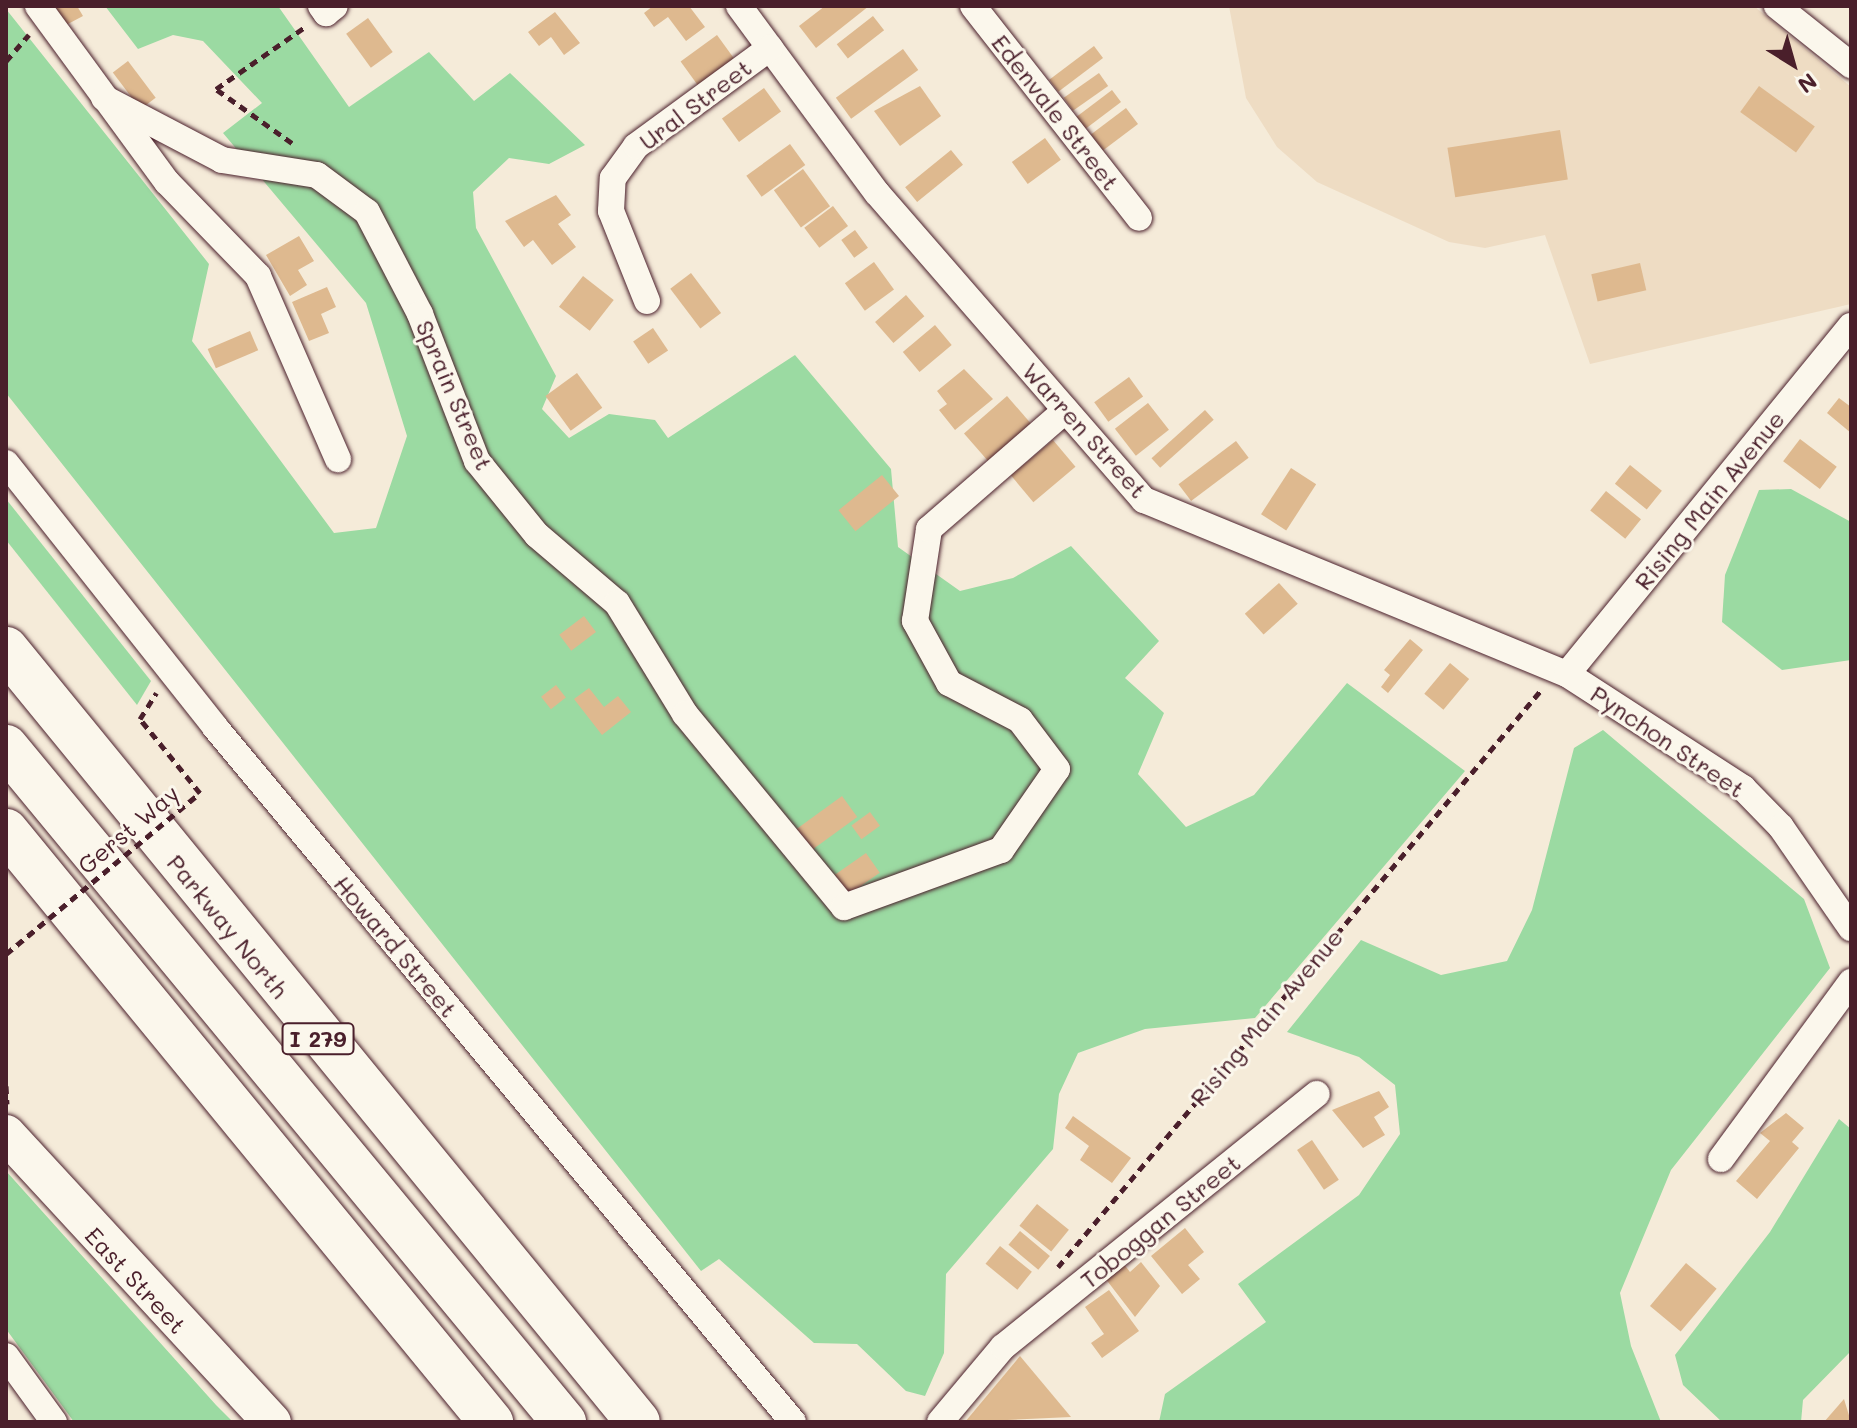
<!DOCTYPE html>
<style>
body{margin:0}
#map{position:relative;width:1857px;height:1428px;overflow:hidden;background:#f5ebd9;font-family:Mali,sans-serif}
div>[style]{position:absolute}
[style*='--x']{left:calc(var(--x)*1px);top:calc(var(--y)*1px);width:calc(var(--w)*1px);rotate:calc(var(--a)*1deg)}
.built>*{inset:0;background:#eedcc3}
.green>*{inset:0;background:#9bdaa2}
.building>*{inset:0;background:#deb98f;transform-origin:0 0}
.path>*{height:5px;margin-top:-2.5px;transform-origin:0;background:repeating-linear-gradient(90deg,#4a1f2b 0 8px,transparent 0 14px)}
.roads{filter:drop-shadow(0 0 2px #4a1f2b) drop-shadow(0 0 2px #4a1f2b)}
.minor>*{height:26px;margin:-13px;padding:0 13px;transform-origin:13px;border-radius:13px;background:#fbf7ec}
.secondary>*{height:38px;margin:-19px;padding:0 19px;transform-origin:19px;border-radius:19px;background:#fbf7ec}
.motorway>*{height:44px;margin:-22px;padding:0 22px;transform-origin:22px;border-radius:22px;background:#fbf7ec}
.path-bridge>*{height:5px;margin-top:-2.5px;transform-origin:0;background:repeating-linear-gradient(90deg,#4a1f2b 0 8px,transparent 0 14px)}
span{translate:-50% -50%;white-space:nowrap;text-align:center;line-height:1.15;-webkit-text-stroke:6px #fbf7ec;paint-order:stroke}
.shield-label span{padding:2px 6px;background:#fbf7ec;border:2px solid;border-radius:6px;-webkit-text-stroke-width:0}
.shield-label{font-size:22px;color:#4a1f2b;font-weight:700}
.street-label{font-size:24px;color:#4a1f2b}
.frame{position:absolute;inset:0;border:8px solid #4a1f2b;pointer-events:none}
.north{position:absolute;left:1753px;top:24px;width:80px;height:80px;-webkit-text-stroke:6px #fbf7ec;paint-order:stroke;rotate:143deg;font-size:22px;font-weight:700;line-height:32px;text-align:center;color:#4a1f2b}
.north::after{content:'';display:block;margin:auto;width:28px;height:36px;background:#4a1f2b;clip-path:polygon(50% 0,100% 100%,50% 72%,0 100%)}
</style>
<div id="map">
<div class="built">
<i style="clip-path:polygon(1229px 6px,1754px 6px,1851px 87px,1851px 304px,1590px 364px,1545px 235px,1485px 248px,1449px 242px,1317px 182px,1277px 147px,1246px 98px)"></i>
</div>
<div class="green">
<i style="clip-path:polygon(105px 6px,278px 6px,349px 107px,429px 52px,474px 101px,510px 73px,585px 145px,549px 164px,509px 158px,473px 192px,476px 228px,556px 376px,542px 409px,569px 438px,609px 414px,655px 420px,668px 438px,795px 355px,891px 469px,898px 547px,960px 591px,1013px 578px,1071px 546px,1159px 641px,1125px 678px,1164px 713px,1138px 774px,1186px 827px,1254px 795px,1347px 683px,1465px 771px,1255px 1018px,1145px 1029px,1078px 1053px,1059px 1094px,1053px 1149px,946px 1274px,944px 1353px,925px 1396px,906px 1391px,857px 1344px,814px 1343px,719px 1259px,701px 1271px,6px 393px,6px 9px,209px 264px,192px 341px,334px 533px,376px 528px,407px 436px,366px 303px,223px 133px,262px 103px,203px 41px,173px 35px,138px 49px)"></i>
<i style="clip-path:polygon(1791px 489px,1851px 522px,1851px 660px,1782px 670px,1722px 622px,1725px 575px,1759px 490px)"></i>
<i style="clip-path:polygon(6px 499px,151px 681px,137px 705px,6px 540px)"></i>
<i style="clip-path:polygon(1603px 730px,1804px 899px,1830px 968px,1671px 1170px,1620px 1293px,1631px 1346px,1661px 1422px,1159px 1422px,1165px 1394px,1266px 1322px,1238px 1284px,1359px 1195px,1400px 1134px,1395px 1085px,1359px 1057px,1287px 1032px,1361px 940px,1441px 975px,1507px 961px,1532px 910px,1574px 748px)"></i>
<i style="clip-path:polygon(1839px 1119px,1851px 1129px,1851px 1351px,1803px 1400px,1801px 1422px,1722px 1422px,1683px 1385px,1675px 1355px,1770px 1232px)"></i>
<i style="clip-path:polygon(6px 1171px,216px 1405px,233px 1422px,74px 1422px,6px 1329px)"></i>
</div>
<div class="building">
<i style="clip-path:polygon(55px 6px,77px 6px,83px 16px,66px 25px)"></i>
<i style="clip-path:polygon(653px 6px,689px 6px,705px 27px,686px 41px,668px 17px,654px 27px,644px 13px)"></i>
<i style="clip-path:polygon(825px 6px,869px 6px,816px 48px,799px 26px)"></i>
<i style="clip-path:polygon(555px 12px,580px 43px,564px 55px,551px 37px,539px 46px,528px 32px)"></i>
<i style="left:873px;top:16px;width:18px;height:46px;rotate:52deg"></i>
<i style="left:368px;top:18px;width:42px;height:27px;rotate:54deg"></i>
<i style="left:717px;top:35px;width:29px;height:45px;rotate:54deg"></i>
<i style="left:1094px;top:46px;width:15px;height:56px;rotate:53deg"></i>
<i style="left:903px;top:49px;width:26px;height:83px;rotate:54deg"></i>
<i style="left:128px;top:61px;width:46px;height:19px;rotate:53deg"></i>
<i style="left:1099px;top:73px;width:16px;height:43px;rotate:55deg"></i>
<i style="clip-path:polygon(920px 86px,941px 116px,900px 146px,874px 111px)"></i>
<i style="left:1759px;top:86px;width:69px;height:32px;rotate:36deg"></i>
<i style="left:764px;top:88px;width:29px;height:52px;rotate:54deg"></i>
<i style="left:1112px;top:90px;width:15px;height:46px;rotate:53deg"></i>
<i style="left:1126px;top:108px;width:20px;height:44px;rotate:53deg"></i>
<i style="left:1560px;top:130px;width:50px;height:114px;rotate:81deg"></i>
<i style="left:1045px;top:138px;width:27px;height:41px;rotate:54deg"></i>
<i style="left:790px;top:144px;width:26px;height:54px;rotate:54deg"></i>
<i style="left:951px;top:150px;width:19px;height:59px;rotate:51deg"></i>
<i style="left:803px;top:169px;width:46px;height:36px;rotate:54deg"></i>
<i style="clip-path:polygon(556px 195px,571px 215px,558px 224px,576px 247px,552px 265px,533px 240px,524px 247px,505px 221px)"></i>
<i style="left:833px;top:206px;width:25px;height:36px;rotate:53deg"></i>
<i style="left:855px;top:230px;width:22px;height:17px;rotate:54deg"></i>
<i style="clip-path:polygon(299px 236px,314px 261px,298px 270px,307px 285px,290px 296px,266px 255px)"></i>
<i style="left:874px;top:262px;width:34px;height:36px;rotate:54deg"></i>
<i style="left:1640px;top:263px;width:28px;height:50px;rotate:77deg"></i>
<i style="left:691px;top:273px;width:50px;height:26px;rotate:53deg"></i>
<i style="left:583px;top:276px;width:39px;height:39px;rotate:38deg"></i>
<i style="clip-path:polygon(327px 287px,336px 307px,321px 314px,329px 333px,309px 341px,292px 302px)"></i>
<i style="left:906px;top:295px;width:28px;height:41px;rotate:49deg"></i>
<i style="left:935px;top:325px;width:26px;height:42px;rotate:50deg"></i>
<i style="left:653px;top:328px;width:27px;height:24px;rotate:56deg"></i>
<i style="left:250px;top:331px;width:21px;height:46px;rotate:67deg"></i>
<i style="clip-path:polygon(964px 369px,993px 399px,955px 430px,939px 410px,947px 404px,937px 391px)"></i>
<i style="left:577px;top:373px;width:43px;height:39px;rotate:54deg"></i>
<i style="left:1129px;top:377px;width:24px;height:43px;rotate:54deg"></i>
<i style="left:1007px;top:396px;width:40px;height:57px;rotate:49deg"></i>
<i style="clip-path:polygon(1839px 398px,1851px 407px,1851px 433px,1827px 413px)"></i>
<i style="left:1148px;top:403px;width:34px;height:42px;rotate:52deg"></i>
<i style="left:1205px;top:410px;width:13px;height:72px;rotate:48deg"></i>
<i style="left:1800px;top:439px;width:46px;height:28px;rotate:37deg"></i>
<i style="left:1053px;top:440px;width:35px;height:55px;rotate:50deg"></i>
<i style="left:1236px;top:441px;width:21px;height:72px;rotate:53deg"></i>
<i style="left:1630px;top:465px;width:41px;height:24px;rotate:39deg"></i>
<i style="left:1291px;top:468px;width:30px;height:55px;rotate:33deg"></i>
<i style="left:882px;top:475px;width:27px;height:56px;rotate:51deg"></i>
<i style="left:1606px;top:491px;width:45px;height:25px;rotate:39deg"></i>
<i style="left:1279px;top:583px;width:28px;height:46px;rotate:48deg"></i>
<i style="left:584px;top:616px;width:20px;height:31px;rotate:53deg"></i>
<i style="clip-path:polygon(1410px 639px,1423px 650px,1388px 693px,1381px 687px,1390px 675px,1384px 670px)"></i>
<i style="left:1450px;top:663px;width:25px;height:40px;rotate:40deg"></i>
<i style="left:556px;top:685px;width:16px;height:19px;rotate:52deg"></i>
<i style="clip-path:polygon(589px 688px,604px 707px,618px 696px,631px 712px,602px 735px,574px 699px)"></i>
<i style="left:842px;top:796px;width:26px;height:60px;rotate:54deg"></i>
<i style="left:870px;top:812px;width:17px;height:23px;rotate:54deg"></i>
<i style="left:866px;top:853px;width:24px;height:38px;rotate:55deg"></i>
<i style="clip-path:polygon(1379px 1091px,1389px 1107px,1374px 1117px,1385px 1135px,1363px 1148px,1332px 1110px)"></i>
<i style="clip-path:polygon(1786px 1113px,1804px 1128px,1792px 1142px,1799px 1148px,1757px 1199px,1736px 1181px,1770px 1141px,1760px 1133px)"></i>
<i style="clip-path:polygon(1073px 1116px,1131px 1158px,1112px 1183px,1080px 1160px,1089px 1146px,1065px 1128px)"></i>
<i style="left:1312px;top:1140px;width:48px;height:18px;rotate:56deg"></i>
<i style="left:1037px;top:1204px;width:41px;height:28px;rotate:39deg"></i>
<i style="clip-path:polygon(1185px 1228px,1204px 1252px,1188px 1265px,1200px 1279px,1182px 1294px,1151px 1256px)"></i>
<i style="left:1020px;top:1231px;width:39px;height:18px;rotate:40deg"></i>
<i style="left:1000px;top:1246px;width:41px;height:23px;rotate:39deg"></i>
<i style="clip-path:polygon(1141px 1262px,1160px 1286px,1135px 1317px,1105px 1278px,1123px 1263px,1130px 1272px)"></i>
<i style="left:1686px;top:1263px;width:40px;height:56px;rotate:40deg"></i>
<i style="clip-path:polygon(1109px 1290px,1139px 1331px,1102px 1358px,1091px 1343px,1104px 1334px,1085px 1307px)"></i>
<i style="clip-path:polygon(1020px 1356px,1071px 1417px,965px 1422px)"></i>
<i style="clip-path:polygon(1844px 1399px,1851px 1422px,1824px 1422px)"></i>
</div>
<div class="path">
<i style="--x:6;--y:61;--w:35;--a:-49"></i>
<i style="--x:292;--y:143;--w:93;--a:-144.6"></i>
<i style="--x:216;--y:89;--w:108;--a:-34.9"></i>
<i style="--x:140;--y:719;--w:31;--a:-58"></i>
<i style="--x:6;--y:1086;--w:18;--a:87"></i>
<i style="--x:1058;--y:1267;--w:754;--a:-50.06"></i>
</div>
<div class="roads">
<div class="minor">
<i style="--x:38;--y:6;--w:218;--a:53.8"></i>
<i style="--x:167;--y:182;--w:131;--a:45.9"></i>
<i style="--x:258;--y:276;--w:200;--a:66.4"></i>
<i style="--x:321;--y:6;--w:9;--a:54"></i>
<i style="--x:326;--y:13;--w:11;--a:-38"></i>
<i style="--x:739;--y:6;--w:232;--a:53.6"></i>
<i style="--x:877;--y:193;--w:407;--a:49"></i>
<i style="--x:1144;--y:500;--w:457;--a:22.4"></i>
<i style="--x:1567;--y:674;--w:210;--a:32.9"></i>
<i style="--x:1743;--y:788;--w:54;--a:45.7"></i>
<i style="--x:1781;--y:827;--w:123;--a:55.3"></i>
<i style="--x:973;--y:6;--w:269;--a:51.9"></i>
<i style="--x:1777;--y:6;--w:95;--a:38.6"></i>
<i style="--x:104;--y:98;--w:133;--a:27.7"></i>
<i style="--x:222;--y:160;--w:96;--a:9"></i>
<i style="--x:317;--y:175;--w:62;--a:36.5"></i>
<i style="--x:367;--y:212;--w:115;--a:62.5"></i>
<i style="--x:420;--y:314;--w:158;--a:68.8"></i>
<i style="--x:477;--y:461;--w:95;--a:51"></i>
<i style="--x:537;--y:535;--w:105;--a:40.4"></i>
<i style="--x:617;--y:603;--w:130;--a:58.5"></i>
<i style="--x:685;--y:714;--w:250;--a:50.5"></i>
<i style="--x:844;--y:907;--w:167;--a:-20"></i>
<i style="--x:1001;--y:850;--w:98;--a:-55.3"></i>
<i style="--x:1057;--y:769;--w:61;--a:-127.1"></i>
<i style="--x:1020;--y:720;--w:80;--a:-152.5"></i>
<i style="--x:949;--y:683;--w:71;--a:-118.7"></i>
<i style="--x:915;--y:621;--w:93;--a:-81.3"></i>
<i style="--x:929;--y:529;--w:181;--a:-41"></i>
<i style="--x:647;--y:301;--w:97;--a:-111.8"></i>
<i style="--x:611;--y:211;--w:33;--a:-87"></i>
<i style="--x:613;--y:178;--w:39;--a:-54"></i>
<i style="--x:636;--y:146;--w:166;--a:-36.2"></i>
<i style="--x:6;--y:463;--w:337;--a:51.6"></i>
<i style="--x:215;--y:727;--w:904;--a:50.25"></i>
<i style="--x:1567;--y:674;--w:449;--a:-50.8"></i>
<i style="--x:1721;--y:1159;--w:220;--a:-53.7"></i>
<i style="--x:6;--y:1356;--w:82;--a:54"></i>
<i style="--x:940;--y:1422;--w:98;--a:-50"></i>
<i style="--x:1003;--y:1347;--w:403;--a:-38.9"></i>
</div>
<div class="secondary">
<i style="--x:6;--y:1134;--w:392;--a:47.3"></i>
</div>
<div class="motorway">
<i style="--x:6;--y:649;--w:998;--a:50.73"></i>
<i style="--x:6;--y:747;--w:876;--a:50.42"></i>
<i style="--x:6;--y:831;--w:765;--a:50.63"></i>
</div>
</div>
<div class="path-bridge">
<i style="--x:6;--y:954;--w:252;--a:-39.7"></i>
<i style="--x:200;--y:793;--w:95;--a:-129"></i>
</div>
<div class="shield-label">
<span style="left:318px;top:1039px">I 279</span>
</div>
<div class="street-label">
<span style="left:695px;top:104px;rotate:-37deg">Ural Street</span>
<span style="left:1056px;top:112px;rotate:52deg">Edenvale Street</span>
<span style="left:455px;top:395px;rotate:67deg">Sprain Street</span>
<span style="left:1085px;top:430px;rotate:48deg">Warren Street</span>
<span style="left:1709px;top:500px;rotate:-51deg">Rising Main Avenue</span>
<span style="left:1668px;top:741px;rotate:34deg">Pynchon Street</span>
<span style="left:128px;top:829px;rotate:-40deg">Gerst Way</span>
<span style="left:228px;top:926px;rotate:51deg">Parkway North</span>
<span style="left:396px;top:946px;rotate:50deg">Howard Street</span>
<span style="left:1266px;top:1017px;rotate:-50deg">Rising Main Avenue</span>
<span style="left:1160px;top:1221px;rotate:-39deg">Toboggan Street</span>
<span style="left:136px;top:1280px;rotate:47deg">East Street</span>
</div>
<div class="frame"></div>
<div class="north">N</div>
</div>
